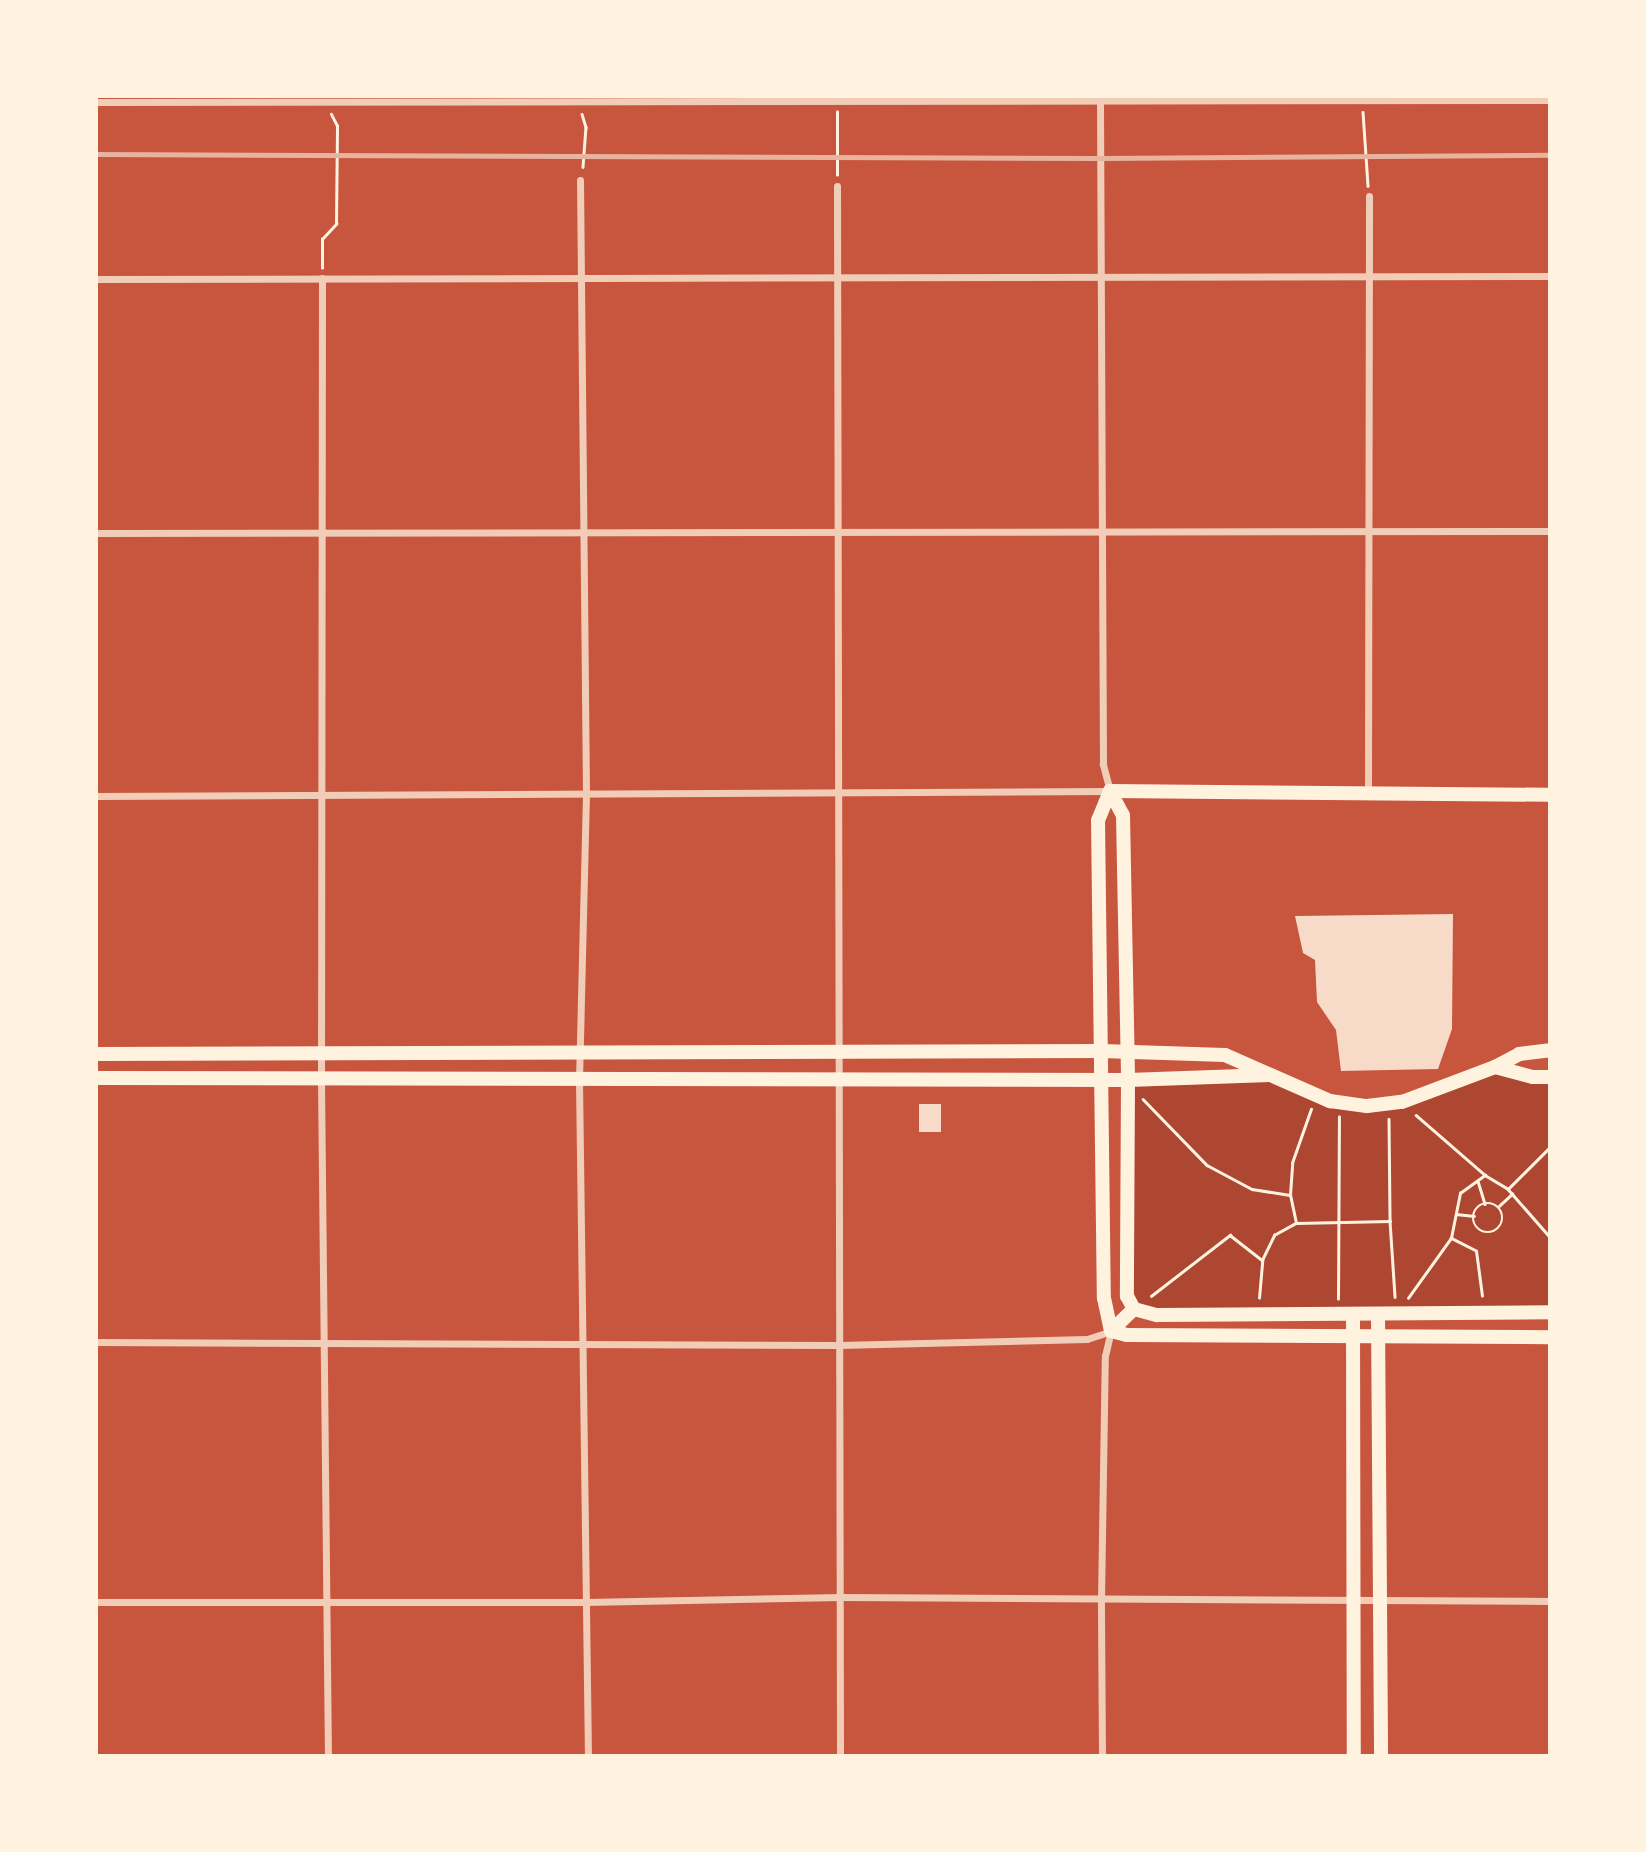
<!DOCTYPE html>
<style>
body{margin:0}
#map{position:relative;width:1646px;height:1852px;overflow:hidden;background:#c8553d;font-family:Ubuntu,sans-serif}
div>[style]{position:absolute}
[style*='--x']{left:calc(var(--x)*1px);top:calc(var(--y)*1px);width:calc(var(--w)*1px);rotate:calc(var(--a)*1deg)}
.green>*{inset:0;background:#ae4732}
.building>*{inset:0;background:#f7dbc8;transform-origin:0 0}
.path>*{height:2.5px;margin:-1.25px;padding:0 1.25px;transform-origin:1.25px;border-radius:1.25px;background:#fff3e0}
.path>.ring{margin:-1.25px;padding:0;box-sizing:content-box;background:none;border:2.5px solid #fff3e0;border-radius:50%}
.minor>*{height:7px;margin:-3.5px;padding:0 3.5px;transform-origin:3.5px;border-radius:3.5px;background:#f1ccb7}
.secondary>*{height:14px;margin:-7px;padding:0 7px;transform-origin:7px;border-radius:7px;background:#fff3e0}
.rail>*{height:5px;margin:-2.5px;padding:0 2.5px;transform-origin:2.5px;border-radius:2.5px;background:#e9b49f}
span{translate:-50% -50%;white-space:nowrap;text-align:center;line-height:1.15;-webkit-text-stroke:6px #fff3e0;paint-order:stroke}
.frame{position:absolute;inset:0;border:98px solid #fff3e0;pointer-events:none}
</style>
<div id="map">
<div class="green">
<i style="clip-path:polygon(1495px 1067px,1550px 1077px,1550px 1312px,1134px 1309px,1128px 1080px,1271px 1075px,1367px 1106px)"></i>
</div>
<div class="building">
<i style="clip-path:polygon(1453px 914px,1452px 1029px,1438px 1069px,1341px 1071px,1336px 1030px,1317px 1002px,1315px 960px,1303px 953px,1295px 916px)"></i>
<i style="left:919px;top:1104px;width:22px;height:28px"></i>
</div>
<div class="path">
<i style="--x:1363;--y:112;--w:74;--a:86.1"></i>
<i style="--x:582;--y:114;--w:14;--a:73"></i>
<i style="--x:586;--y:127;--w:40;--a:94.3"></i>
<i style="--x:837;--y:175;--w:63;--a:-90"></i>
<i style="--x:322;--y:268;--w:29;--a:-90"></i>
<i style="--x:322;--y:239;--w:21;--a:-47"></i>
<i style="--x:336;--y:224;--w:98;--a:-89.4"></i>
<i style="--x:337;--y:126;--w:13;--a:-117"></i>
<i style="--x:1143;--y:1099;--w:92;--a:45.9"></i>
<i style="--x:1207;--y:1165;--w:51;--a:28.1"></i>
<i style="--x:1252;--y:1189;--w:38;--a:9"></i>
<i style="--x:1416;--y:1115;--w:91;--a:41"></i>
<i style="--x:1485;--y:1175;--w:27;--a:31"></i>
<i style="--x:1508;--y:1189;--w:64;--a:48.8"></i>
<i style="--x:1389;--y:1119;--w:102;--a:89.4"></i>
<i style="--x:1390;--y:1221;--w:76;--a:86.2"></i>
<i style="--x:1478;--y:1181;--w:24;--a:73"></i>
<i style="--x:1508;--y:1189;--w:59;--a:-45"></i>
<i class="ring" style="left:1473px;top:1203px;width:27.5px;height:27.5px"></i>
<i style="--x:1499;--y:1206;--w:18;--a:-43"></i>
<i style="--x:1456;--y:1214;--w:18;--a:6"></i>
<i style="--x:1296;--y:1223;--w:29;--a:-102"></i>
<i style="--x:1290;--y:1195;--w:32;--a:-86"></i>
<i style="--x:1292;--y:1163;--w:57;--a:-70.6"></i>
<i style="--x:1151;--y:1296;--w:100;--a:-37.7"></i>
<i style="--x:1230;--y:1235;--w:41;--a:38"></i>
<i style="--x:1262;--y:1260;--w:28;--a:-64"></i>
<i style="--x:1274;--y:1235;--w:25;--a:-29"></i>
<i style="--x:1296;--y:1223;--w:94;--a:-1.2"></i>
<i style="--x:1482;--y:1296;--w:45;--a:-97.6"></i>
<i style="--x:1476;--y:1251;--w:28;--a:-153"></i>
<i style="--x:1451;--y:1238;--w:46;--a:-78.7"></i>
<i style="--x:1460;--y:1193;--w:31;--a:-36"></i>
<i style="--x:1259;--y:1298;--w:38;--a:-85"></i>
<i style="--x:1408;--y:1298;--w:74;--a:-54.4"></i>
<i style="--x:1338;--y:1299;--w:182;--a:-89.7"></i>
</div>
<div class="minor">
<i style="--x:96;--y:102;--w:1454;--a:-0.08"></i>
<i style="--x:580;--y:180;--w:614;--a:89.44"></i>
<i style="--x:586;--y:794;--w:286;--a:91.4"></i>
<i style="--x:579;--y:1080;--w:676;--a:89.24"></i>
<i style="--x:837;--y:186;--w:1570;--a:89.89"></i>
<i style="--x:322;--y:278;--w:802;--a:90.07"></i>
<i style="--x:321;--y:1080;--w:676;--a:89.41"></i>
<i style="--x:96;--y:279;--w:1454;--a:-0.12"></i>
<i style="--x:96;--y:533;--w:1454;--a:-0.08"></i>
<i style="--x:1368;--y:793;--w:597;--a:-89.9"></i>
<i style="--x:96;--y:796;--w:1014;--a:-0.28"></i>
<i style="--x:1110;--y:791;--w:28;--a:-105"></i>
<i style="--x:1103;--y:764;--w:668;--a:-90.26"></i>
<i style="--x:96;--y:1342;--w:743;--a:0.23"></i>
<i style="--x:839;--y:1345;--w:248;--a:-1.4"></i>
<i style="--x:1087;--y:1339;--w:25;--a:-18"></i>
<i style="--x:96;--y:1602;--w:489;--a:0"></i>
<i style="--x:585;--y:1602;--w:255;--a:-1.1"></i>
<i style="--x:840;--y:1597;--w:710;--a:0.32"></i>
<i style="--x:1102;--y:1756;--w:156;--a:-90.4"></i>
<i style="--x:1101;--y:1600;--w:244;--a:-89.1"></i>
<i style="--x:1105;--y:1356;--w:26;--a:-77"></i>
</div>
<div class="secondary">
<i style="--x:1110;--y:791;--w:31;--a:112"></i>
<i style="--x:1098;--y:820;--w:478;--a:89.3"></i>
<i style="--x:1104;--y:1298;--w:34;--a:78"></i>
<i style="--x:1110;--y:791;--w:27;--a:62"></i>
<i style="--x:1123;--y:815;--w:265;--a:88.9"></i>
<i style="--x:1128;--y:1080;--w:216;--a:90.3"></i>
<i style="--x:1127;--y:1296;--w:15;--a:62"></i>
<i style="--x:1110;--y:791;--w:440;--a:0.5"></i>
<i style="--x:96;--y:1054;--w:1006;--a:-0.17"></i>
<i style="--x:1102;--y:1051;--w:123;--a:1.9"></i>
<i style="--x:1225;--y:1055;--w:115;--a:23.7"></i>
<i style="--x:1330;--y:1101;--w:37;--a:8"></i>
<i style="--x:1367;--y:1106;--w:35;--a:-7"></i>
<i style="--x:1402;--y:1102;--w:99;--a:-20.6"></i>
<i style="--x:1495;--y:1067;--w:27;--a:-28"></i>
<i style="--x:1519;--y:1054;--w:31;--a:-7"></i>
<i style="--x:1495;--y:1067;--w:39;--a:15"></i>
<i style="--x:1533;--y:1077;--w:17;--a:0"></i>
<i style="--x:96;--y:1078;--w:1032;--a:0.11"></i>
<i style="--x:1128;--y:1080;--w:142;--a:-2"></i>
<i style="--x:1134;--y:1309;--w:24;--a:15"></i>
<i style="--x:1157;--y:1315;--w:393;--a:-0.4"></i>
<i style="--x:1353;--y:1315;--w:441;--a:89.9"></i>
<i style="--x:1378;--y:1315;--w:441;--a:89.6"></i>
<i style="--x:1111;--y:1331;--w:16;--a:14"></i>
<i style="--x:1127;--y:1335;--w:423;--a:0.3"></i>
<i style="--x:1111;--y:1331;--w:32;--a:-44"></i>
</div>
<div class="rail">
<i style="--x:96;--y:154;--w:1005;--a:0.23"></i>
<i style="--x:1101;--y:158;--w:449;--a:-0.4"></i>
</div>
<div class="frame"></div>
</div>
